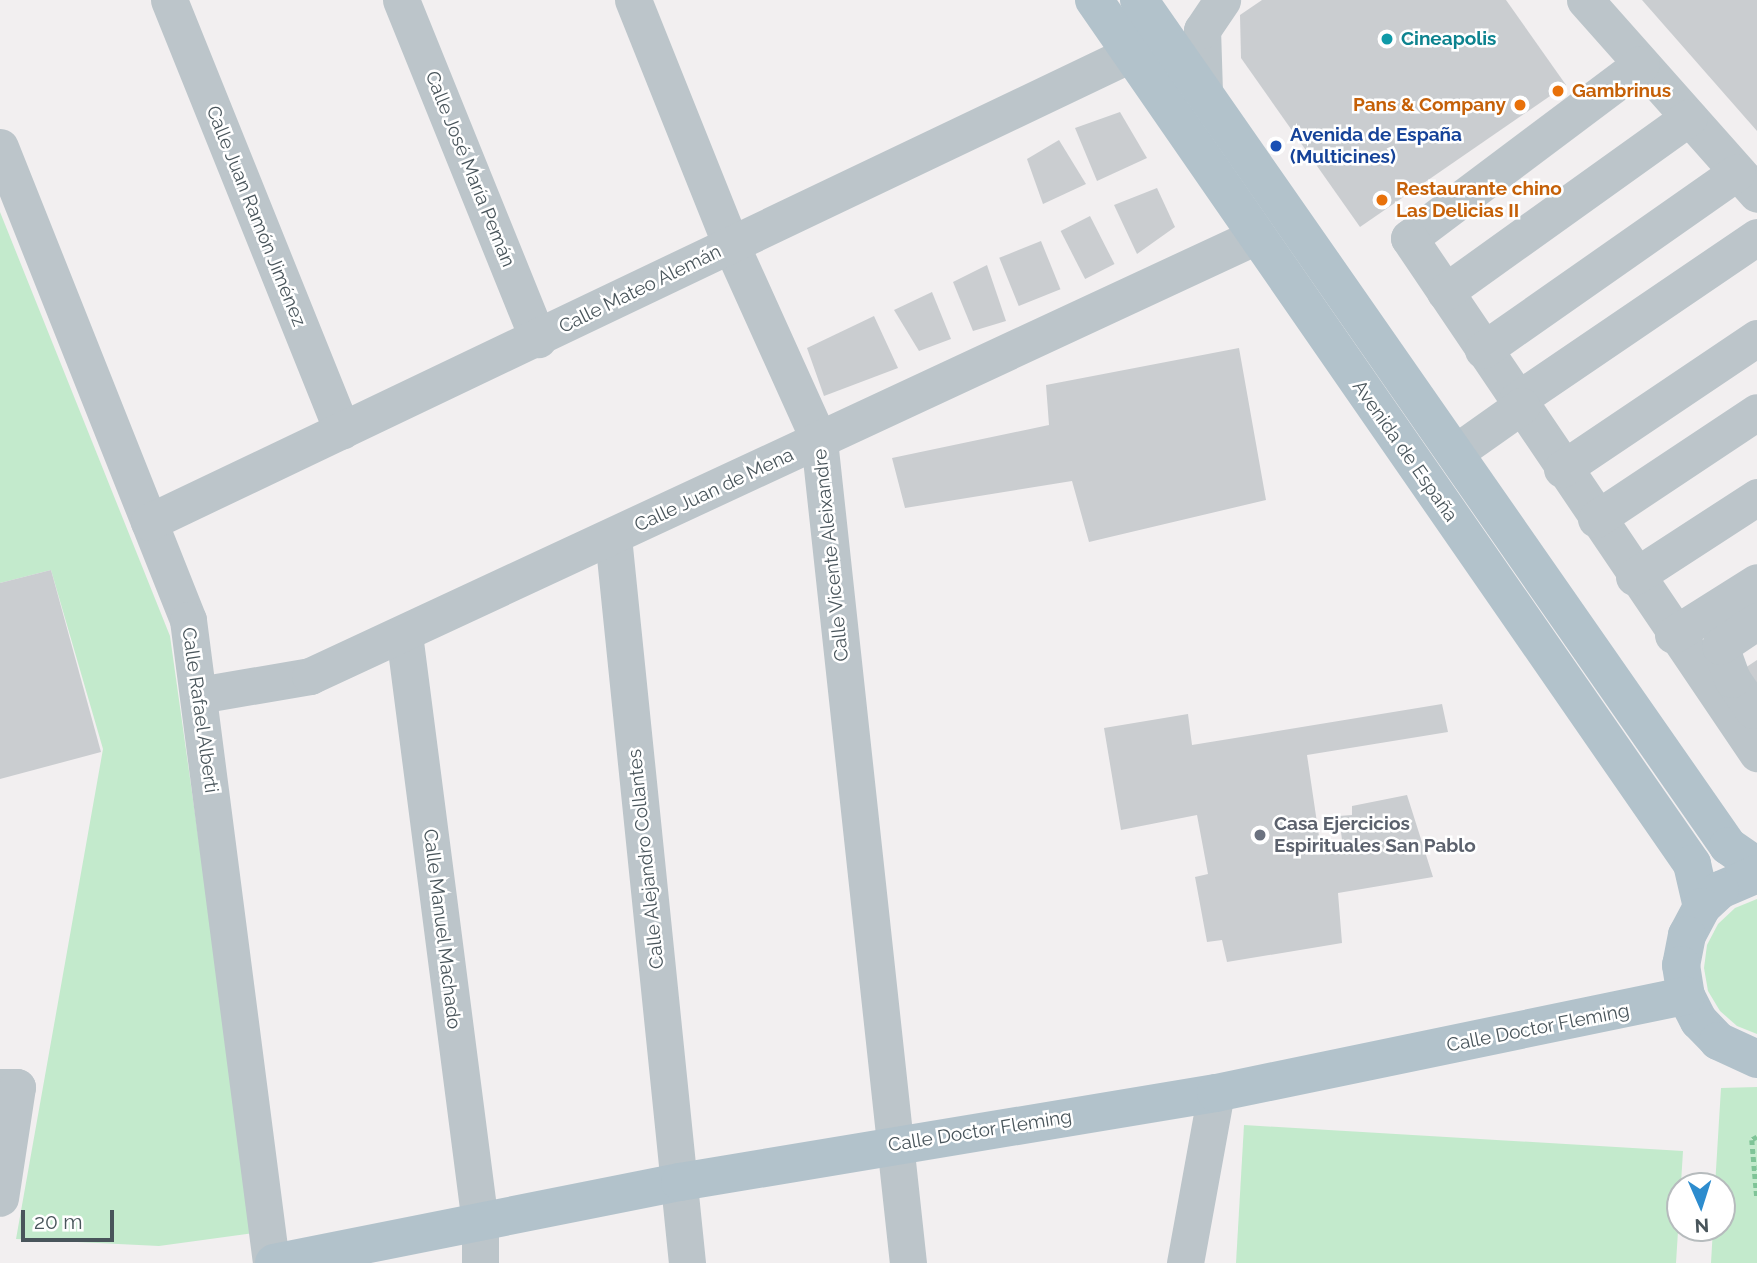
<!DOCTYPE html>
<meta charset="utf-8">
<style>
body{margin:0}
#map{position:relative;width:1757px;height:1263px;overflow:hidden;background:#f2eff0;font-family:Raleway,sans-serif}
div>[style]{position:absolute}
[style*='--x']{left:calc(var(--x)*1px);top:calc(var(--y)*1px);width:calc(var(--w)*1px);rotate:calc(var(--a)*1deg)}
.green>*{inset:0;background:#c3eacc}
.building>*{inset:0;background:#cacdd0;transform-origin:0 0}
.path>*{height:4.5px;margin-top:-2.25px;transform-origin:0;background:repeating-linear-gradient(90deg,#7fc497 0 5px,transparent 0 8.5px)}
.minor>*{height:37px;margin:-18.5px;padding:0 18.5px;transform-origin:18.5px;border-radius:18.5px;background:#bcc5ca}
.major>*{height:38px;margin:-19px;padding:0 19px;transform-origin:19px;border-radius:19px;background:#b2c2cb}
.dots>*{width:19px;height:19px;translate:-50% -50%;box-sizing:border-box;border:4px solid #fff;border-radius:50%}
span{translate:-50% -50%;white-space:nowrap;text-align:center;line-height:1.15;-webkit-text-stroke:5px #fff;paint-order:stroke}
.culture-label{font-size:19px;color:#0d838f;font-weight:700}
.left{translate:0 -50%;text-align:left}
.food-label{font-size:19px;color:#c56008;font-weight:700}
.right{translate:-100% -50%;text-align:right}
.transit-label{font-size:19px;color:#164399;font-weight:700}
.street-label{font-size:19px;color:#49555b}
.worship-label{font-size:19px;color:#5b616d;font-weight:700}
.north{position:absolute;left:1666px;top:1172px;width:70px;height:70px;box-sizing:border-box;background:#fff;border:2px solid #b6bbbd;border-radius:50%;rotate:177deg;font-size:19px;font-weight:700;line-height:28px;text-align:center;color:#49555b}
.north::after{content:'';display:block;margin:auto;width:24px;height:32px;background:#2d8cce;clip-path:polygon(50% 0,100% 100%,50% 72%,0 100%)}
.scale{position:absolute;left:21px;top:1210px;width:93px;height:32px;box-sizing:border-box;border:4px solid #49555b;border-top:0;padding-left:9px;font-size:21px;line-height:24px;white-space:nowrap;color:#49555b;-webkit-text-stroke:5px #fff;paint-order:stroke}
</style>
<div id="map">
<div class="green">
<i style="clip-path:polygon(0 212px,170px 636px,254px 1233px,159px 1246px,16px 1239px,103px 749px,51px 570px,0 583px)"></i>
<i style="clip-path:polygon(1757px 899px,1757px 1034px,1737px 1026px,1720px 1011px,1708px 991px,1704px 968px,1707px 945px,1718px 924px,1735px 908px)"></i>
<i style="clip-path:polygon(1757px 1087px,1757px 1263px,1711px 1263px,1713px 1228px,1722px 1228px,1722px 1186px,1715px 1186px,1721px 1088px)"></i>
<i style="clip-path:polygon(1244px 1125px,1683px 1151px,1676px 1263px,1236px 1263px)"></i>
</div>
<div class="building">
<i style="clip-path:polygon(1262px 0,1506px 0,1566px 85px,1360px 227px,1241px 58px,1240px 15px)"></i>
<i style="clip-path:polygon(1642px 0,1757px 0,1757px 131px)"></i>
<i style="clip-path:polygon(1120px 112px,1147px 158px,1097px 181px,1075px 128px)"></i>
<i style="clip-path:polygon(1059px 140px,1086px 184px,1043px 204px,1027px 159px)"></i>
<i style="clip-path:polygon(1157px 188px,1175px 227px,1137px 254px,1114px 205px)"></i>
<i style="left:1090px;top:216px;width:54px;height:33px;rotate:63deg"></i>
<i style="left:1041px;top:241px;width:52px;height:45px;rotate:68deg"></i>
<i style="clip-path:polygon(987px 265px,1006px 321px,973px 331px,953px 282px)"></i>
<i style="clip-path:polygon(932px 292px,951px 339px,919px 351px,894px 310px)"></i>
<i style="clip-path:polygon(874px 316px,898px 368px,824px 396px,807px 348px)"></i>
<i style="clip-path:polygon(1239px 348px,1266px 500px,1089px 542px,1072px 481px,905px 508px,892px 458px,1049px 425px,1046px 385px)"></i>
<i style="clip-path:polygon(51px 570px,101px 752px,0 779px,0 583px)"></i>
<i style="clip-path:polygon(1757px 660px,1757px 685px,1745px 668px)"></i>
<i style="clip-path:polygon(1442px 704px,1448px 732px,1307px 755px,1320px 843px,1342px 840px,1339px 816px,1352px 815px,1352px 806px,1407px 795px,1433px 877px,1338px 893px,1342px 943px,1227px 962px,1222px 940px,1207px 942px,1195px 877px,1208px 874px,1197px 815px,1121px 830px,1104px 728px,1188px 714px,1192px 745px)"></i>
</div>
<div class="path">
<i style="--x:1757;--y:1137;--w:6;--a:149"></i>
<i style="--x:1752;--y:1140;--w:58;--a:85.1"></i>
</div>
<div class="minor">
<i style="--x:169;--y:0;--w:464;--a:68.1"></i>
<i style="--x:401;--y:0;--w:366;--a:68"></i>
<i style="--x:633;--y:0;--w:264;--a:68.2"></i>
<i style="--x:731;--y:245;--w:214;--a:65.7"></i>
<i style="--x:819;--y:440;--w:828;--a:83.83"></i>
<i style="--x:1585;--y:0;--w:259;--a:48.4"></i>
<i style="--x:1641;--y:64;--w:290;--a:143.1"></i>
<i style="--x:1409;--y:238;--w:622;--a:55.95"></i>
<i style="--x:1204;--y:92;--w:62;--a:-91.8"></i>
<i style="--x:1202;--y:30;--w:36;--a:-56"></i>
<i style="--x:0;--y:147;--w:509;--a:68.32"></i>
<i style="--x:188;--y:620;--w:648;--a:82.64"></i>
<i style="--x:1445;--y:292;--w:300;--a:-35.6"></i>
<i style="--x:1483;--y:350;--w:310;--a:-35"></i>
<i style="--x:1517;--y:400;--w:290;--a:-34.2"></i>
<i style="--x:1456;--y:452;--w:80;--a:-35.3"></i>
<i style="--x:1562;--y:469;--w:235;--a:-33.9"></i>
<i style="--x:1596;--y:519;--w:193;--a:-33.6"></i>
<i style="--x:149;--y:522;--w:1087;--a:-25.5"></i>
<i style="--x:613;--y:537;--w:730;--a:84.18"></i>
<i style="--x:1634;--y:577;--w:147;--a:-33"></i>
<i style="--x:404;--y:634;--w:594;--a:82.65"></i>
<i style="--x:480;--y:1223;--w:40;--a:90"></i>
<i style="--x:1673;--y:635;--w:99;--a:-32.2"></i>
<i style="--x:199;--y:695;--w:113;--a:-9.7"></i>
<i style="--x:310;--y:676;--w:1043;--a:-24.94"></i>
<i style="--x:1753;--y:710;--w:37;--a:-124"></i>
<i style="--x:1732;--y:679;--w:35;--a:-110"></i>
<i style="--x:1720;--y:646;--w:45;--a:-34"></i>
<i style="--x:0;--y:1087;--w:17;--a:0"></i>
<i style="--x:17;--y:1087;--w:112;--a:98.7"></i>
<i style="--x:1185;--y:1263;--w:173;--a:-79.7"></i>
</div>
<div class="major">
<i style="--x:1094;--y:0;--w:1051;--a:55.31"></i>
<i style="--x:1692;--y:864;--w:44;--a:76.9"></i>
<i style="--x:1139;--y:0;--w:1031;--a:55.15"></i>
<i style="--x:1728;--y:846;--w:35;--a:35"></i>
<i style="--x:1757;--y:874;--w:40;--a:156.6"></i>
<i style="--x:1720;--y:890;--w:25;--a:137"></i>
<i style="--x:1702;--y:907;--w:32;--a:118"></i>
<i style="--x:1687;--y:935;--w:31;--a:101"></i>
<i style="--x:1681;--y:965;--w:31;--a:81"></i>
<i style="--x:1686;--y:996;--w:28;--a:63"></i>
<i style="--x:1699;--y:1021;--w:28;--a:46"></i>
<i style="--x:1718;--y:1041;--w:43;--a:24.8"></i>
<i style="--x:274;--y:1263;--w:414;--a:-11.3"></i>
<i style="--x:680;--y:1182;--w:543;--a:-9.43"></i>
<i style="--x:1216;--y:1093;--w:480;--a:-11.7"></i>
</div>
<div class="dots">
<i style="left:1387px;top:39px;background:#0f9aa8"></i>
<i style="left:1558px;top:91px;background:#e8710a"></i>
<i style="left:1520px;top:105px;background:#e8710a"></i>
<i style="left:1276px;top:146px;background:#1a4fb4"></i>
<i style="left:1382px;top:200px;background:#e8710a"></i>
<i style="left:1260px;top:835px;background:#6b7280"></i>
</div>
<div class="culture-label">
<span class="left" style="left:1401px;top:39px">Cineapolis</span>
</div>
<div class="food-label">
<span class="left" style="left:1572px;top:91px">Gambrinus</span>
<span class="right" style="left:1506px;top:105px">Pans &amp; Company</span>
<span class="left" style="left:1396px;top:200px">Restaurante chino<br>Las Delicias II</span>
</div>
<div class="transit-label">
<span class="left" style="left:1290px;top:146px">Avenida de España<br>(Multicines)</span>
</div>
<div class="street-label">
<span style="left:470px;top:169px;rotate:68deg">Calle José María Pemán</span>
<span style="left:256px;top:216px;rotate:68deg">Calle Juan Ramón Jiménez</span>
<span style="left:640px;top:289px;rotate:-26deg">Calle Mateo Alemán</span>
<span style="left:1405px;top:451px;rotate:55deg">Avenida de España</span>
<span style="left:714px;top:490px;rotate:-25deg">Calle Juan de Mena</span>
<span style="left:831px;top:555px;rotate:-96deg">Calle Vicente Aleixandre</span>
<span style="left:200px;top:710px;rotate:82deg">Calle Rafael Alberti</span>
<span style="left:646px;top:859px;rotate:-96deg">Calle Alejandro Collantes</span>
<span style="left:442px;top:929px;rotate:83deg">Calle Manuel Machado</span>
<span style="left:1538px;top:1028px;rotate:-11deg">Calle Doctor Fleming</span>
<span style="left:980px;top:1131px;rotate:-9deg">Calle Doctor Fleming</span>
</div>
<div class="worship-label">
<span class="left" style="left:1274px;top:835px">Casa Ejercicios<br>Espirituales San Pablo</span>
</div>
<div class="north">N</div>
<div class="scale">20 m</div>
</div>
